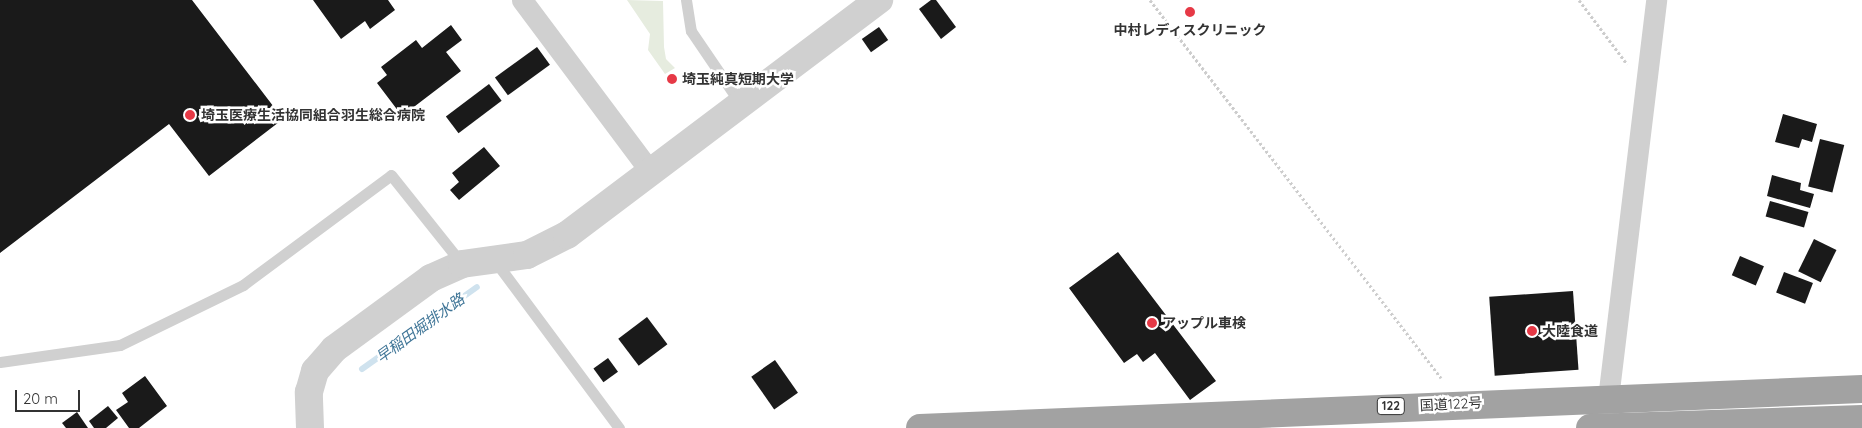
<!DOCTYPE html>
<meta charset="utf-8">
<style>
body{margin:0}
#map{position:relative;width:1862px;height:428px;overflow:hidden;background:#fff;font-family:Quicksand,"Noto Sans JP",sans-serif}
div>[style]{position:absolute}
[style*='--x']{left:calc(var(--x)*1px);top:calc(var(--y)*1px);width:calc(var(--w)*1px);rotate:calc(var(--a)*1deg)}
.green>*{inset:0;background:#e6ecdf}
.stream>*{height:6px;margin:-3px;padding:0 3px;transform-origin:3px;border-radius:3px;background:#cfe2ee}
.building>*{inset:0;background:#1a1a1a;transform-origin:0 0}
.path>*{height:3px;margin-top:-1.5px;transform-origin:0;background:repeating-linear-gradient(90deg,#cdcdcd 0 2.5px,transparent 0 5px)}
.service>*{height:11px;margin:-5.5px;padding:0 5.5px;transform-origin:5.5px;border-radius:5.5px;background:#d0d0d0}
.minor>*{height:21px;margin:-10.5px;padding:0 10.5px;transform-origin:10.5px;border-radius:10.5px;background:#d0d0d0}
.tertiary>*{height:28px;margin:-14px;padding:0 14px;transform-origin:14px;border-radius:14px;background:#d0d0d0}
.trunk>*{height:28px;margin:-14px;padding:0 14px;transform-origin:14px;border-radius:14px;background:#a2a2a2}
.dots>*{width:14px;height:14px;translate:-50% -50%;box-sizing:border-box;border:2px solid #fff;border-radius:50%}
span{translate:-50% -50%;white-space:nowrap;text-align:center;line-height:1.15;-webkit-text-stroke:5px #fff;paint-order:stroke}
.shield-label span{padding:1px 4px;background:#fff;border:1px solid;border-radius:4px;-webkit-text-stroke-width:0}
.shield-label{font-size:12px;color:#333;font-weight:700}
.poi-label{font-size:14px;color:#333;font-weight:700}
.left{translate:0 -50%;text-align:left}
.street-label{font-size:14px;color:#333}
.water-label{font-size:15px;color:#3f7597;font-style:italic}
.scale{position:absolute;left:15px;top:390px;width:65px;height:22px;box-sizing:border-box;border:2px solid #333;border-top:0;padding-left:6px;font-size:15px;line-height:18px;white-space:nowrap;color:#333;-webkit-text-stroke:4px #fff;paint-order:stroke}
</style>
<div id="map">
<div class="green">
<i style="clip-path:polygon(627px 0,663px 1px,664px 47px,666px 59px,675px 68px,665px 74px,648px 50px,650px 34px)"></i>
</div>
<div class="stream">
<i style="--x:362;--y:369;--w:141;--a:-35.5"></i>
</div>
<div class="building">
<i style="clip-path:polygon(0 0,192px 0,283px 119px,209px 176px,169px 124px,0 253px)"></i>
<i style="clip-path:polygon(313px 0,388px 0,395px 10px,370px 29px,365px 21px,341px 39px)"></i>
<i style="clip-path:polygon(931px 0,936px 0,956px 27px,941px 39px,919px 9px)"></i>
<i style="clip-path:polygon(451px 25px,462px 40px,446px 52px,461px 71px,402px 116px,377px 83px,387px 75px,381px 67px,416px 40px,422px 48px)"></i>
<i style="left:879px;top:27px;width:16px;height:21px;rotate:55deg"></i>
<i style="left:537px;top:47px;width:22px;height:52px;rotate:54deg"></i>
<i style="left:489px;top:84px;width:21px;height:54px;rotate:53deg"></i>
<i style="clip-path:polygon(1783px 114px,1817px 124px,1812px 142px,1802px 139px,1799px 148px,1775px 142px)"></i>
<i style="left:1820px;top:139px;width:25px;height:49px;rotate:14deg"></i>
<i style="clip-path:polygon(484px 147px,500px 166px,459px 200px,450px 190px,459px 182px,452px 173px)"></i>
<i style="clip-path:polygon(1772px 175px,1801px 183px,1800px 190px,1814px 194px,1810px 208px,1767px 196px)"></i>
<i style="left:1770px;top:201px;width:40px;height:16px;rotate:16deg"></i>
<i style="left:1814px;top:239px;width:25px;height:36px;rotate:26deg"></i>
<i style="clip-path:polygon(1118px 252px,1216px 381px,1190px 400px,1155px 353px,1143px 362px,1137px 354px,1124px 363px,1069px 288px)"></i>
<i style="left:1740px;top:256px;width:26px;height:21px;rotate:23deg"></i>
<i style="left:1784px;top:272px;width:31px;height:22px;rotate:21deg"></i>
<i style="left:1573px;top:291px;width:79px;height:84px;rotate:86deg"></i>
<i style="left:647px;top:317px;width:34px;height:36px;rotate:53deg"></i>
<i style="left:608px;top:358px;width:17px;height:18px;rotate:54deg"></i>
<i style="left:775px;top:360px;width:40px;height:29px;rotate:55deg"></i>
<i style="clip-path:polygon(145px 376px,167px 406px,139px 428px,129px 428px,116px 410px,128px 402px,122px 393px)"></i>
<i style="clip-path:polygon(108px 406px,118px 418px,106px 428px,94px 428px,89px 421px)"></i>
<i style="clip-path:polygon(77px 412px,88px 428px,66px 428px,62px 423px)"></i>
</div>
<div class="path">
<i style="--x:1150;--y:0;--w:477;--a:52.4"></i>
<i style="--x:1579;--y:0;--w:80;--a:53.1"></i>
</div>
<div class="service">
<i style="--x:686;--y:0;--w:31;--a:81"></i>
<i style="--x:691;--y:31;--w:87;--a:55.8"></i>
<i style="--x:495;--y:261;--w:208;--a:53.4"></i>
<i style="--x:0;--y:362;--w:121;--a:-8.1"></i>
<i style="--x:120;--y:345;--w:137;--a:-26"></i>
<i style="--x:243;--y:285;--w:184;--a:-36.6"></i>
<i style="--x:391;--y:175;--w:114;--a:51.4"></i>
</div>
<div class="minor">
<i style="--x:522;--y:0;--w:214;--a:53.2"></i>
<i style="--x:1606;--y:415;--w:418;--a:-83.1"></i>
</div>
<div class="tertiary">
<i style="--x:310;--y:428;--w:36;--a:-92"></i>
<i style="--x:309;--y:392;--w:22;--a:-74"></i>
<i style="--x:315;--y:371;--w:29;--a:-49"></i>
<i style="--x:334;--y:349;--w:120;--a:-36.2"></i>
<i style="--x:431;--y:278;--w:34;--a:-24"></i>
<i style="--x:462;--y:264;--w:66;--a:-7.9"></i>
<i style="--x:527;--y:255;--w:45;--a:-26.6"></i>
<i style="--x:567;--y:235;--w:391;--a:-37"></i>
</div>
<div class="trunk">
<i style="--x:920;--y:428;--w:943;--a:-2.37"></i>
<i style="--x:1590;--y:428;--w:272;--a:-1.9"></i>
</div>
<div class="dots">
<i style="left:1190px;top:12px;background:#e63946"></i>
<i style="left:672px;top:79px;background:#e63946"></i>
<i style="left:190px;top:115px;background:#e63946"></i>
<i style="left:1152px;top:323px;background:#e63946"></i>
<i style="left:1532px;top:331px;background:#e63946"></i>
</div>
<div class="shield-label">
<span style="left:1391px;top:406px">122</span>
</div>
<div class="poi-label">
<span style="left:1190px;top:30px">中村レディスクリニック</span>
<span class="left" style="left:682px;top:79px">埼玉純真短期大学</span>
<span class="left" style="left:201px;top:115px">埼玉医療生活協同組合羽生総合病院</span>
<span class="left" style="left:1162px;top:323px">アップル車検</span>
<span class="left" style="left:1542px;top:331px">大陸食道</span>
</div>
<div class="street-label">
<span style="left:1451px;top:404px;rotate:-3deg">国道122号</span>
</div>
<div class="water-label">
<span style="left:420px;top:328px;rotate:-36deg">早稲田堀排水路</span>
</div>
<div class="scale">20 m</div>
</div>
